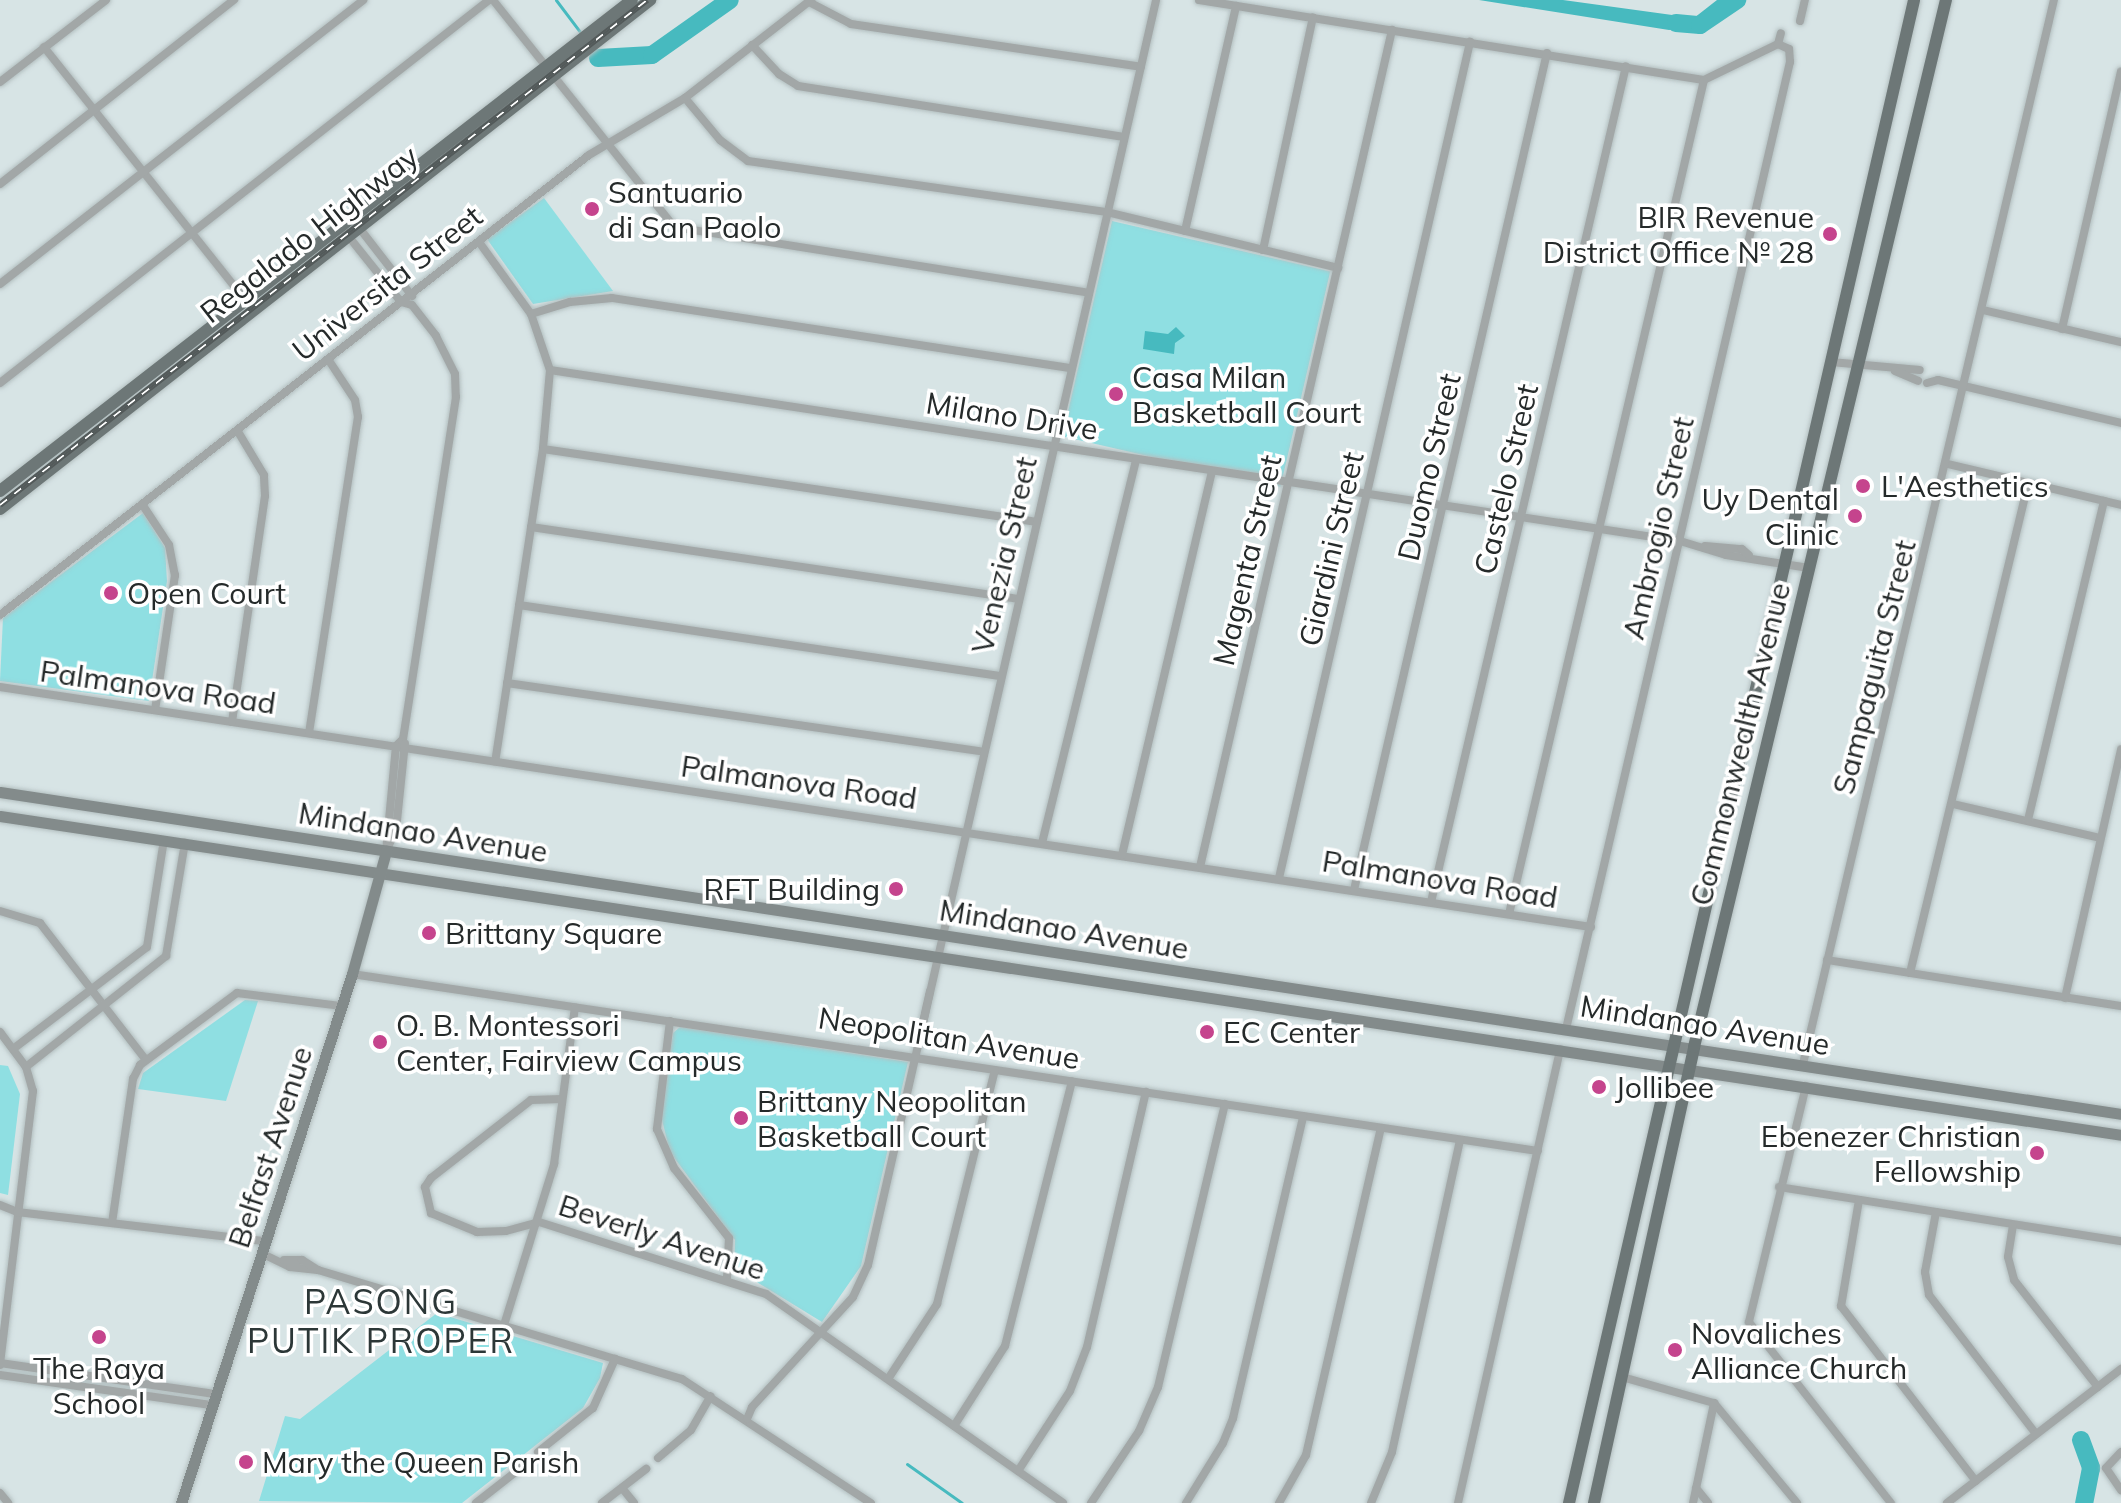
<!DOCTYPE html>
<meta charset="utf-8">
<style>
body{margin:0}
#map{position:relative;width:2121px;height:1503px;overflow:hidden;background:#d7e4e5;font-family:Mulish,sans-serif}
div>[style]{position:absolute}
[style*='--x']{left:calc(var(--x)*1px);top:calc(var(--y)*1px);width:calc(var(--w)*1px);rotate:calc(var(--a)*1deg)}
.green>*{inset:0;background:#8fdfe2;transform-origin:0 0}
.water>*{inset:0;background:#47babf;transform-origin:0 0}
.stream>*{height:3px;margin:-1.5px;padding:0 1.5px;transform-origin:1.5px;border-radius:1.5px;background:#47babf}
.river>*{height:18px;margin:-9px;padding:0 9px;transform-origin:9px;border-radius:9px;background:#47babf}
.roads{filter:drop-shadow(0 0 2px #b3bfc0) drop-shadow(0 0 2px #b3bfc0)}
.street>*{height:8px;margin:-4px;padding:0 4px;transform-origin:4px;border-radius:4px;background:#a2a7a7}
.secondary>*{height:11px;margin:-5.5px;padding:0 5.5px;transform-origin:5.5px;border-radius:5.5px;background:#838b8b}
.primary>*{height:12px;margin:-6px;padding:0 6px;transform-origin:6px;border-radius:6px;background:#6d7777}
.rail>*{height:6px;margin-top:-3px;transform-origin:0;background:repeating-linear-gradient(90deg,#fff 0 9px,#535a5a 0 18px);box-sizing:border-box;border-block:2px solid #535a5a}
.dots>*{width:22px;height:22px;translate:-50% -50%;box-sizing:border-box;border:4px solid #fff;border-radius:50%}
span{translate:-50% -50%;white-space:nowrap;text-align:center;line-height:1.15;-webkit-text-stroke:7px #fff;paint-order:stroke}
.poi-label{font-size:30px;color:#252a2a}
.left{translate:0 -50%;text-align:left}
.right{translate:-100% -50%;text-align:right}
.street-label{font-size:30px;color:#252a2a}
.quarter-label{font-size:34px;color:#2c3737;letter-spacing:2px}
</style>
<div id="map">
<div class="green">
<i style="clip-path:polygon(544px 198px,613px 291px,533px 304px,487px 239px)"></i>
<i style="left:1112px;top:221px;width:224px;height:221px;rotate:13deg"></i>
<i style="clip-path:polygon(143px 513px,165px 548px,167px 581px,149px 701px,0 681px,3px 618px)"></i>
<i style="clip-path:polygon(245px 1000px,258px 1001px,226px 1101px,138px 1089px,143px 1073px)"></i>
<i style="clip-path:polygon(680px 1027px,908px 1062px,861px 1266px,822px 1322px,734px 1268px,735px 1240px,670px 1152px,661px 1116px,673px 1033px)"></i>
<i style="clip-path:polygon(0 1065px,8px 1066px,20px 1094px,8px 1195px,0 1193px)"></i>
<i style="clip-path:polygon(437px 1313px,603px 1363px,600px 1378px,583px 1408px,462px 1503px,259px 1501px,285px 1416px,300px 1419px)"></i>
</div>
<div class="water">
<i style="clip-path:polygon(1479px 0,1563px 0,1694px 18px,1717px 0,1743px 0,1696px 26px,1669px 30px)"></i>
<i style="clip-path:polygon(1176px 327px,1185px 336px,1175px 343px,1174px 354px,1143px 349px,1145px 331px,1168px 334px)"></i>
<i style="left:775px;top:1128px;width:34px;height:15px;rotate:8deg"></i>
</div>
<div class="stream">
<i style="--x:556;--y:0;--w:39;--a:53"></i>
<i style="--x:907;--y:1464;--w:67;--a:35.3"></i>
</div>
<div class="river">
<i style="--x:1676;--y:23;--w:24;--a:5"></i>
<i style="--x:1700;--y:25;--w:45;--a:-34"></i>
<i style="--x:598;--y:58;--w:54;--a:-3.2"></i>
<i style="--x:652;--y:55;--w:95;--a:-35.2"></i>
<i style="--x:2081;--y:1440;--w:30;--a:70"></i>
<i style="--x:2091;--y:1468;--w:36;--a:101"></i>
</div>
<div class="roads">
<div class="street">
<i style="--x:493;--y:0;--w:290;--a:51.4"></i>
<i style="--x:674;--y:227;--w:420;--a:9"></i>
<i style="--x:1199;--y:0;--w:511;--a:9"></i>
<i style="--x:1704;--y:80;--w:82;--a:-25.9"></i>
<i style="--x:1778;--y:44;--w:11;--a:-75"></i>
<i style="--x:809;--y:2;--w:47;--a:27.6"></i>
<i style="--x:851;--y:24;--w:293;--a:8.4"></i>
<i style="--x:1800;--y:21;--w:22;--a:-77"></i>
<i style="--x:752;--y:45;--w:40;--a:47"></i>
<i style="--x:779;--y:74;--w:22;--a:32"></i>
<i style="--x:798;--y:86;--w:330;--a:8.9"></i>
<i style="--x:44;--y:47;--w:325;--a:51.5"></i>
<i style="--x:0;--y:82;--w:134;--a:-37.7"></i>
<i style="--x:685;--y:98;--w:55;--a:50.2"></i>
<i style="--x:720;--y:140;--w:35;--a:37"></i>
<i style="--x:748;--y:161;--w:363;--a:8.1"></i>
<i style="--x:1107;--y:212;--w:238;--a:13.6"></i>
<i style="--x:0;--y:184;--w:298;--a:-38.2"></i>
<i style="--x:357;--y:225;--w:90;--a:52.2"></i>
<i style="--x:1185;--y:231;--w:231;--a:-77.2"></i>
<i style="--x:345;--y:232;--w:90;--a:51.3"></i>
<i style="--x:401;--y:302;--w:11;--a:15"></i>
<i style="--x:412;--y:305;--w:39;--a:52"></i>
<i style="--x:436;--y:336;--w:42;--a:63.4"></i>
<i style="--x:455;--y:374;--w:23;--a:88"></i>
<i style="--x:456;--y:397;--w:346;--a:98.8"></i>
<i style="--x:403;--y:739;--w:10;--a:135"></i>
<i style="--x:396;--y:746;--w:105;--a:95.4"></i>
<i style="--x:479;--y:242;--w:89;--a:54.2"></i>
<i style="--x:531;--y:314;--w:59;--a:71.3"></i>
<i style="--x:550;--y:370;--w:79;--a:95.1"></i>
<i style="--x:543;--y:449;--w:316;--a:98.7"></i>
<i style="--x:1263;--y:250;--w:238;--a:-77.9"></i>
<i style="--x:0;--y:284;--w:461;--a:-38"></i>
<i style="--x:1983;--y:310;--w:142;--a:13.1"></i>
<i style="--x:531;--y:314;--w:41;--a:-17.1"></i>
<i style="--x:570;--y:302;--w:42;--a:-5.4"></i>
<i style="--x:612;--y:298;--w:464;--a:8.7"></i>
<i style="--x:2062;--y:329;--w:264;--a:-77.1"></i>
<i style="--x:1831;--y:362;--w:89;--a:5.1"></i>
<i style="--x:550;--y:370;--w:1143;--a:8.61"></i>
<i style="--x:1680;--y:541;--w:48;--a:16.9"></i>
<i style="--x:1726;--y:555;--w:84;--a:8.9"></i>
<i style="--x:1895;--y:371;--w:25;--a:23"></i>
<i style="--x:0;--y:383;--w:621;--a:-38.07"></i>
<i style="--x:1927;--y:383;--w:11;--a:-15"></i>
<i style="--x:1938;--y:380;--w:188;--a:13.2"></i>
<i style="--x:543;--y:449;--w:498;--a:8.4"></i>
<i style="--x:1948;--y:464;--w:178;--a:13.3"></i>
<i style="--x:142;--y:504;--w:49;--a:56.6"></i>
<i style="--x:169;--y:545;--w:31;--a:79"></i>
<i style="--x:175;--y:575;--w:136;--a:98.4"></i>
<i style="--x:531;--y:527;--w:492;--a:8.4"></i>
<i style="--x:1705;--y:546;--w:37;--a:5"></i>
<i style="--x:1742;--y:549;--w:9;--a:41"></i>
<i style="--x:519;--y:605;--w:486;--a:8.4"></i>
<i style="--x:0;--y:615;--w:747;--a:-37.99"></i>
<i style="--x:589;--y:155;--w:112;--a:-30.7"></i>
<i style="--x:685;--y:98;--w:160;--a:-37.9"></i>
<i style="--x:507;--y:683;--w:481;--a:8.2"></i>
<i style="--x:0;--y:687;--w:1609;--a:8.58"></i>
<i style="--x:232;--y:722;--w:228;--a:-81.7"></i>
<i style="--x:265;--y:496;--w:21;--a:-93"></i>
<i style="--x:264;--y:475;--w:52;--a:-121"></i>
<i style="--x:309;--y:733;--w:320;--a:-81.2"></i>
<i style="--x:358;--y:417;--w:17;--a:-100"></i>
<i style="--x:355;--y:400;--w:49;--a:-123.4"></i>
<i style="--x:1953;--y:804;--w:151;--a:13"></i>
<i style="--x:2028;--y:820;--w:328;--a:-76.6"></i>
<i style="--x:1042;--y:843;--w:394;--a:-76.2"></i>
<i style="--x:388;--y:847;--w:19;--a:-65"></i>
<i style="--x:396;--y:830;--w:87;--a:-84.1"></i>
<i style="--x:1122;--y:855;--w:394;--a:-76.8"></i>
<i style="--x:1200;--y:867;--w:859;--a:-77.08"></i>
<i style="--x:1279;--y:878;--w:858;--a:-77.13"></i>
<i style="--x:1354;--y:890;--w:859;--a:-77.02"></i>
<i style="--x:1431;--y:902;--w:858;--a:-76.87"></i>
<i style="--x:0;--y:911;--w:42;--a:16.7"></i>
<i style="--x:40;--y:923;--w:173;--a:52.3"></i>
<i style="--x:1509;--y:914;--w:856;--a:-76.84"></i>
<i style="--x:1827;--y:960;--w:298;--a:8.9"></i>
<i style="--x:1910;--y:973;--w:503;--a:-76.43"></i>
<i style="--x:352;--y:974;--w:1199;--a:8.49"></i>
<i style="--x:2065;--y:998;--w:255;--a:-77.3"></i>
<i style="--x:670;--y:1021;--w:109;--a:96.9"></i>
<i style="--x:657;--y:1129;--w:43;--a:66.4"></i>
<i style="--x:674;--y:1168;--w:89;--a:51.8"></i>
<i style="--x:729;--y:1238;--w:40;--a:92.9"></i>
<i style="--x:1566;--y:1029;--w:993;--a:-76.96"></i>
<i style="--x:1790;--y:62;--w:13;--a:-94"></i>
<i style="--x:1789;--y:49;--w:12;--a:-156"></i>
<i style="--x:921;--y:1031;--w:41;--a:-77.3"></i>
<i style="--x:0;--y:1032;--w:44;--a:53.4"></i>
<i style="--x:26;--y:1067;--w:25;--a:74"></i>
<i style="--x:33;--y:1091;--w:276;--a:96.9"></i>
<i style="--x:13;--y:1049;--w:168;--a:-37.3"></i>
<i style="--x:147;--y:947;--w:108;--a:-81"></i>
<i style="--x:1803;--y:1064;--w:1093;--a:-76.73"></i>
<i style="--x:26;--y:1067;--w:179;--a:-38.4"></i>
<i style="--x:166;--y:956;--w:115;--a:-80.5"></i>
<i style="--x:1806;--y:1086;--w:243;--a:103.6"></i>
<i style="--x:1749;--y:1322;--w:230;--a:51.9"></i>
<i style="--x:562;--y:1099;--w:31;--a:178"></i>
<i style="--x:531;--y:1100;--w:127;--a:142"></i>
<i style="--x:431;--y:1178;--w:11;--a:124"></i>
<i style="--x:425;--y:1187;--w:27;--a:77"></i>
<i style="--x:431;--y:1213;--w:50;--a:22.4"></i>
<i style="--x:477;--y:1232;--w:29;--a:-2"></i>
<i style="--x:506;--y:1231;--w:34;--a:-15"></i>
<i style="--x:539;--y:1222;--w:238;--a:17.6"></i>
<i style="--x:766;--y:1294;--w:363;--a:35.1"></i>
<i style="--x:1779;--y:1187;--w:346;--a:9"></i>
<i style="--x:1859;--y:1200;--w:108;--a:99.6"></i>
<i style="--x:1841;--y:1306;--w:221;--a:52.4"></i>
<i style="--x:0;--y:1205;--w:18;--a:22"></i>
<i style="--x:17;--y:1212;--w:250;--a:6.7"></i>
<i style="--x:1936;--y:1212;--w:61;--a:100.4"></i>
<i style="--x:1925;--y:1272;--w:23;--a:80"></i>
<i style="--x:1929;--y:1295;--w:175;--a:52.4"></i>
<i style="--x:112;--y:1223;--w:146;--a:-81.7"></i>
<i style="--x:133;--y:1079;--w:16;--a:-63"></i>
<i style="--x:140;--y:1065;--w:121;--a:-36.6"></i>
<i style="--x:237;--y:993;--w:106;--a:7.1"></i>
<i style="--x:2013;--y:1225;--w:32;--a:99"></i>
<i style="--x:2008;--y:1257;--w:24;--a:75"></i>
<i style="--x:2014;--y:1280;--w:136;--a:51.9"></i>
<i style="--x:261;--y:1253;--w:32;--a:26"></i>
<i style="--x:290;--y:1267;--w:28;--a:6"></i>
<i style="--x:318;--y:1270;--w:380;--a:16.7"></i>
<i style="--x:682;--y:1379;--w:226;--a:33.3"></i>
<i style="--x:284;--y:1260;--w:18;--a:0"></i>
<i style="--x:302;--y:1260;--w:19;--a:32"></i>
<i style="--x:504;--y:1325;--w:169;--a:-72.7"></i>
<i style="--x:554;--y:1164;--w:158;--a:-82.4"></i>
<i style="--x:0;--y:1363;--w:217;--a:8.2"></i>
<i style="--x:0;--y:1375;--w:213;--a:8.1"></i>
<i style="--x:1622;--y:1377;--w:96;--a:15.8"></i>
<i style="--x:1714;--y:1403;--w:130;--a:50.3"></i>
<i style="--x:888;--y:1379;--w:90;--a:-56.8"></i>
<i style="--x:937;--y:1304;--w:241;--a:-76.1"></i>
<i style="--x:747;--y:1419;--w:13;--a:-67"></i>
<i style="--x:752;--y:1407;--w:149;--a:-47.4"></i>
<i style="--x:853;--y:1297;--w:35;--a:-65"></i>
<i style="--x:868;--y:1265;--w:1297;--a:-77.17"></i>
<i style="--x:954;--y:1426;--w:95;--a:-57.5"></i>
<i style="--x:1005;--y:1346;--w:273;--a:-75.8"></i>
<i style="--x:538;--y:1452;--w:70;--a:-38.7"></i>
<i style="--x:593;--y:1408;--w:54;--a:-65.8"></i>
<i style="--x:2121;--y:1452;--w:22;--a:133"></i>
<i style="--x:2106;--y:1468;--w:27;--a:56"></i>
<i style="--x:658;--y:1458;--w:43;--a:-40.3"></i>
<i style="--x:691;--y:1430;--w:39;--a:-60"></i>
<i style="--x:1018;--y:1471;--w:95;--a:-57"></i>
<i style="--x:1070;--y:1391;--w:47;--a:-68.9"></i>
<i style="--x:1087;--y:1347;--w:262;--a:-77"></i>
<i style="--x:622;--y:1488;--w:19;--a:51"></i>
<i style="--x:1696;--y:1488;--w:19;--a:51"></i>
<i style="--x:0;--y:1493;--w:13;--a:51"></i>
<i style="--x:476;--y:1503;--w:65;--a:-38.1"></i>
<i style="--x:602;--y:1503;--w:56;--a:-37.7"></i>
<i style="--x:1091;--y:1503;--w:87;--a:-56.3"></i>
<i style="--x:1139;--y:1431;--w:48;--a:-66.6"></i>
<i style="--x:1158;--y:1387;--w:291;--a:-76.7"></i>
<i style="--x:1186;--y:1503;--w:70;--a:-58.3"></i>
<i style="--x:1223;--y:1443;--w:27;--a:-68"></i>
<i style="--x:1233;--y:1418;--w:310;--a:-76.9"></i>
<i style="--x:1279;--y:1503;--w:55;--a:-60.6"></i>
<i style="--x:1306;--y:1455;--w:335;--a:-77.1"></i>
<i style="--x:1371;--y:1503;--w:55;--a:-67.6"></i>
<i style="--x:1392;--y:1452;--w:319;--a:-77.7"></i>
<i style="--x:1458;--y:1503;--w:465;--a:-77.3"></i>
<i style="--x:1693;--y:1503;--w:102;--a:-78.1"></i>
<i style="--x:1947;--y:1503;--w:220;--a:-37.6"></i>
</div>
<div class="secondary">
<i style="--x:0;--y:792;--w:2145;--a:8.63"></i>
<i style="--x:0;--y:816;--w:2145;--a:8.55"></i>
<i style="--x:181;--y:1503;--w:556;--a:-72.09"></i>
<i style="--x:352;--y:974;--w:128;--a:-74.5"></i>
</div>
<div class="primary">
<i style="--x:0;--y:491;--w:800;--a:-37.84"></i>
<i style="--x:0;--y:509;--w:826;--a:-38.06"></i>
<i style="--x:1569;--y:1503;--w:1542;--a:-77.07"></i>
<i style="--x:1594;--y:1503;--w:467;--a:-77.6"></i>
<i style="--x:1694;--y:1047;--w:1077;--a:-76.47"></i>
</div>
</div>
<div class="rail">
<i style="--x:0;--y:505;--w:821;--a:-37.97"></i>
</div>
<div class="dots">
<i style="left:592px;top:209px;background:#c5448d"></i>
<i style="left:1830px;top:234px;background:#c5448d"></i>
<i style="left:1116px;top:394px;background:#c5448d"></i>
<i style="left:1863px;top:486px;background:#c5448d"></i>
<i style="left:1855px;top:516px;background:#c5448d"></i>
<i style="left:111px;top:593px;background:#c5448d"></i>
<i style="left:896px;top:889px;background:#c5448d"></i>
<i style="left:429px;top:933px;background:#c5448d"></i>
<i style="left:1207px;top:1032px;background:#c5448d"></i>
<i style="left:380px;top:1042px;background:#c5448d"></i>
<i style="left:1599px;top:1087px;background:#c5448d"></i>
<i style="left:741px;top:1118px;background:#c5448d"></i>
<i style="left:2037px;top:1153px;background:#c5448d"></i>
<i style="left:99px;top:1337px;background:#c5448d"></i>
<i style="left:1675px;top:1350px;background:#c5448d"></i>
<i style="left:246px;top:1462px;background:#c5448d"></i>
</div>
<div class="poi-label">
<span class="left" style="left:608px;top:209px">Santuario<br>di San Paolo</span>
<span class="right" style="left:1814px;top:234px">BIR Revenue<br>District Office № 28</span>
<span class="left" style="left:1132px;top:394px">Casa Milan<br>Basketball Court</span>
<span class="left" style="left:1881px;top:486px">L'Aesthetics</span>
<span class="right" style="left:1839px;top:516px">Uy Dental<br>Clinic</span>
<span class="left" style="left:127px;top:593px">Open Court</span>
<span class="right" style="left:880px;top:889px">RFT Building</span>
<span class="left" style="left:445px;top:933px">Brittany Square</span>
<span class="left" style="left:396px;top:1042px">O. B. Montessori<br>Center, Fairview Campus</span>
<span class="left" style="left:1223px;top:1032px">EC Center</span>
<span class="left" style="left:1615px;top:1087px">Jollibee</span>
<span class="left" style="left:757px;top:1118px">Brittany Neopolitan<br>Basketball Court</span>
<span class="right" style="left:2021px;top:1153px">Ebenezer Christian<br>Fellowship</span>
<span class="left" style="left:1691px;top:1350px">Novaliches<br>Alliance Church</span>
<span style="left:99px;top:1385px">The Raya<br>School</span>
<span class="left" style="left:262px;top:1462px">Mary the Queen Parish</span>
</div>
<div class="street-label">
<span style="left:309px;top:234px;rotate:-38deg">Regalado Highway</span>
<span style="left:387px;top:283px;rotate:-38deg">Universita Street</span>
<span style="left:1012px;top:416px;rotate:9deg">Milano Drive</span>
<span style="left:1429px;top:467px;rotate:-77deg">Duomo Street</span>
<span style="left:1506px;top:479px;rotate:-77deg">Castelo Street</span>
<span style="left:1658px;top:528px;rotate:-77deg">Ambrogio Street</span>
<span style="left:1331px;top:549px;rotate:-77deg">Giardini Street</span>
<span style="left:1004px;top:555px;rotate:-77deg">Venezia Street</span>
<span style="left:1247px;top:560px;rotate:-77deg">Magenta Street</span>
<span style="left:1874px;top:667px;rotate:-76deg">Sampaguita Street</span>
<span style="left:158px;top:687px;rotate:8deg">Palmanova Road</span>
<span style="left:1740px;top:744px;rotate:-76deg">Commonwealth Avenue</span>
<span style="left:799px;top:782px;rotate:8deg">Palmanova Road</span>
<span style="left:423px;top:832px;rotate:9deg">Mindanao Avenue</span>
<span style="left:1440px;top:879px;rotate:9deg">Palmanova Road</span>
<span style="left:1064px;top:929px;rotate:9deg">Mindanao Avenue</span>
<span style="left:1705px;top:1025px;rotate:9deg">Mindanao Avenue</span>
<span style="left:949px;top:1038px;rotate:9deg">Neopolitan Avenue</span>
<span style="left:270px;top:1147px;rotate:-72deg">Belfast Avenue</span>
<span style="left:662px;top:1237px;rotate:18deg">Beverly Avenue</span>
</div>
<div class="quarter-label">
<span style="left:381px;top:1321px">PASONG<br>PUTIK PROPER</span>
</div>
</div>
